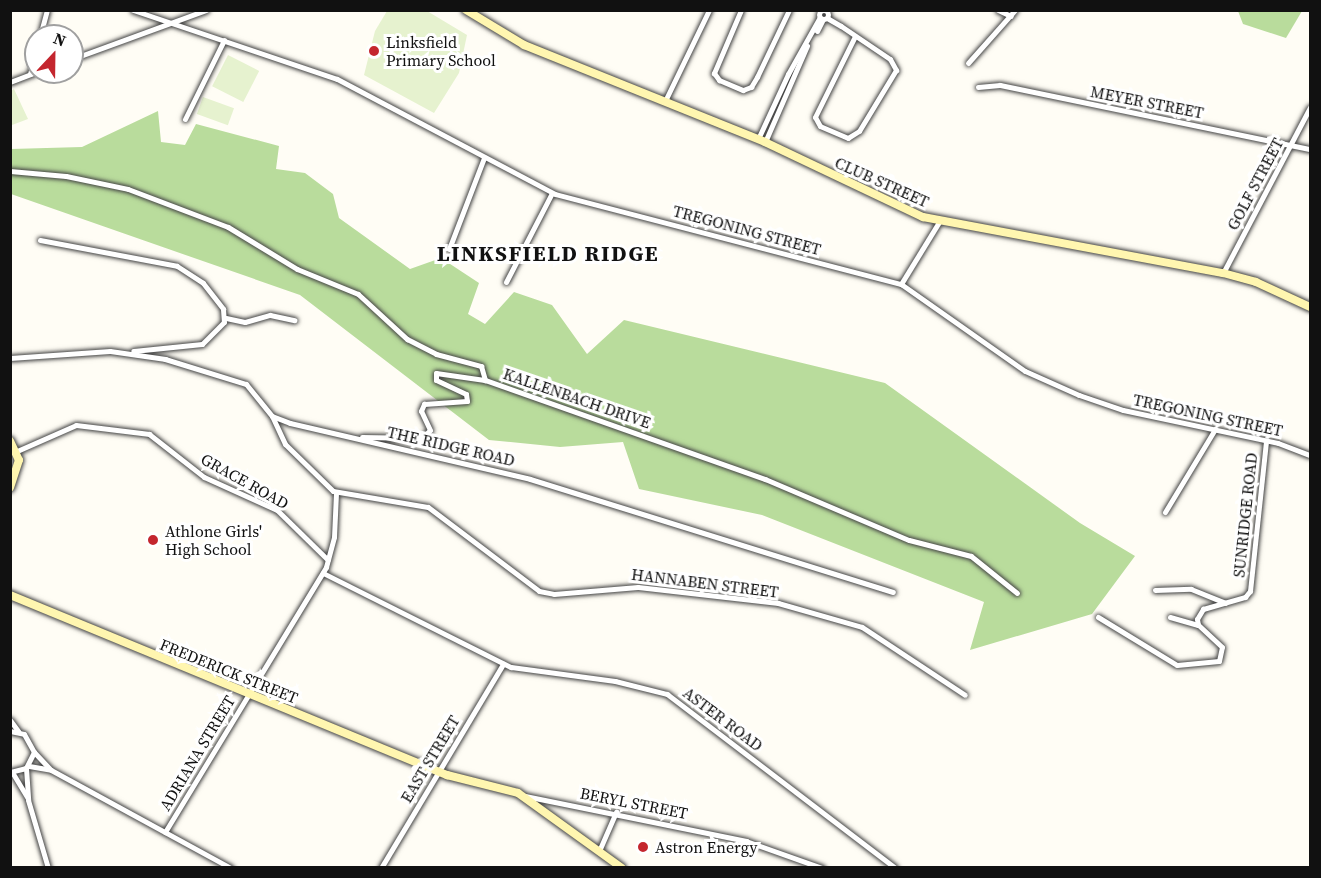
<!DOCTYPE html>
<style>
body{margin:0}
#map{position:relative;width:1321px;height:878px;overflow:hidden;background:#fffdf5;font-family:"Source Serif 4",serif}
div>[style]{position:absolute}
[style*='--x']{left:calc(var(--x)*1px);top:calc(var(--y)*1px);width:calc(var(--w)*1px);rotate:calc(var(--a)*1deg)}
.forest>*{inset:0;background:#b9dc9c}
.pitch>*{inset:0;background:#e6f2cf;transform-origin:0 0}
.roads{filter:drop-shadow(0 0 2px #444) drop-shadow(0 0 2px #444)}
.street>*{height:5px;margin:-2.5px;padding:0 2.5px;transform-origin:2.5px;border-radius:2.5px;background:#fff}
.street>.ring{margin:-2.5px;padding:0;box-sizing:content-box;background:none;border:5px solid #fff;border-radius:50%}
.secondary>*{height:8px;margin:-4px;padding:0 4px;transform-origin:4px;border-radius:4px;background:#fff6b0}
.dots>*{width:16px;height:16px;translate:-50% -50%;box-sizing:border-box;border:3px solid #fff;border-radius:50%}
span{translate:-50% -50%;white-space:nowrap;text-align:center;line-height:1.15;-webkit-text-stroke:6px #fff;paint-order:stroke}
.poi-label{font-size:16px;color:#111}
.left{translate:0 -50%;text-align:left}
.street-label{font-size:16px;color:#111}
.district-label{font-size:22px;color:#111;font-weight:700;letter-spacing:1.5px}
.frame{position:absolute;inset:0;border:12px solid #111;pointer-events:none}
.north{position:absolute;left:24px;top:24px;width:60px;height:60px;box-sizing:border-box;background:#fff;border:2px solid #a0a0a0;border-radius:50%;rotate:22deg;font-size:16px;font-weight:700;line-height:24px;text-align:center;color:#111}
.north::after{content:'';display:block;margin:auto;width:21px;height:27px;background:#c4262e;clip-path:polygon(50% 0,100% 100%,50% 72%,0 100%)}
</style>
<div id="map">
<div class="forest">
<i style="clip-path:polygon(1238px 11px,1302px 11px,1286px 38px,1243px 24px)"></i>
<i style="clip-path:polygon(158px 111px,161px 142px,185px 145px,196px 124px,279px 146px,276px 169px,305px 173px,333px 194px,339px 218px,410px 269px,441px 258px,479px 283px,468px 314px,485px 324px,514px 292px,552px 305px,587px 354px,624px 320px,885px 383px,1080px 523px,1135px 556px,1092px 614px,970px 650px,984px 602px,762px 515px,639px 489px,623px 442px,560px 447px,489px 440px,300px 295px,11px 194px,11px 149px,82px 147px)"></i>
</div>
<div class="pitch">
<i style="clip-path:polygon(387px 11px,427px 11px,467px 35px,459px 73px,434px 113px,364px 75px,375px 31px)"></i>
<i style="left:228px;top:55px;width:35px;height:35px;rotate:27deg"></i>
<i style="clip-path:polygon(14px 89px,28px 119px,12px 125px,11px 91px)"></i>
<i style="left:203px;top:97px;width:33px;height:18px;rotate:20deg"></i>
</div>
<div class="roads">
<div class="street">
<i style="--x:133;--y:10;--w:215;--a:18.7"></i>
<i style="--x:337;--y:79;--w:246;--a:27.8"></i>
<i style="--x:555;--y:194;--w:358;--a:14.6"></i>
<i style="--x:901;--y:284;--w:151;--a:35.1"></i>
<i style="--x:1025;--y:371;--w:59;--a:24"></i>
<i style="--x:1079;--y:395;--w:46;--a:18.8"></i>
<i style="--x:1123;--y:410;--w:158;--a:12"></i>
<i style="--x:1278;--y:443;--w:34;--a:21"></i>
<i style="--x:741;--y:10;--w:69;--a:113.2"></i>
<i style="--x:714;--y:73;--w:9;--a:54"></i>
<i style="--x:719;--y:80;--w:26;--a:23"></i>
<i style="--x:743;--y:90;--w:9;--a:-21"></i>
<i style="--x:751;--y:87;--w:12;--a:-59"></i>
<i style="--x:757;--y:77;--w:74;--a:-64.5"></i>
<i style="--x:998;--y:10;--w:14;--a:25"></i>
<i class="ring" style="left:819.5px;top:10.5px;width:4px;height:4px"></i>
<i style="--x:827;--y:18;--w:16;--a:30"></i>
<i style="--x:841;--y:26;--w:59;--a:34"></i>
<i style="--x:890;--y:59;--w:13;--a:61"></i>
<i style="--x:896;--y:70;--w:71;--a:121.2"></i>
<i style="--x:859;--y:131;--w:13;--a:148"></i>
<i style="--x:848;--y:138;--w:30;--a:-157"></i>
<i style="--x:820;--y:126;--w:10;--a:-119"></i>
<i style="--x:815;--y:117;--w:90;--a:-63.7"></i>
<i style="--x:817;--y:31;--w:13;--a:-63"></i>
<i style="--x:40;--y:36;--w:27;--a:-75"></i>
<i style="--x:72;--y:59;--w:143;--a:-20.1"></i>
<i style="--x:968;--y:63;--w:71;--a:-48.4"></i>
<i style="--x:30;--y:74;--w:23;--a:-75"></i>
<i style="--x:10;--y:82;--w:28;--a:-21"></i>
<i style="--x:978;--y:87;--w:22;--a:-5"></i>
<i style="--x:1000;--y:85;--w:317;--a:11.7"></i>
<i style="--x:665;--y:101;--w:101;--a:-64.2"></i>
<i style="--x:185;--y:119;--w:88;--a:-63.7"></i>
<i style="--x:758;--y:139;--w:72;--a:-65.2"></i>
<i style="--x:788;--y:74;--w:65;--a:-60.7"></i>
<i style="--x:765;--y:142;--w:105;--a:-66.4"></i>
<i style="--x:10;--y:171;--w:56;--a:5.1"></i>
<i style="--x:66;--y:176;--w:63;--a:11.8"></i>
<i style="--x:128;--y:189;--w:107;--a:20.8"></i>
<i style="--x:228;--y:227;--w:81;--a:31.3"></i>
<i style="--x:297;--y:269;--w:66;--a:22.3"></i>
<i style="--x:358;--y:294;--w:67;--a:42.6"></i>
<i style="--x:407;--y:339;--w:33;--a:27"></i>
<i style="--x:436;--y:354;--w:47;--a:14.9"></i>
<i style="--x:481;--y:366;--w:15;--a:74"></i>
<i style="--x:40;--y:240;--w:139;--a:10.7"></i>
<i style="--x:177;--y:266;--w:31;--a:33"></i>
<i style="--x:203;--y:283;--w:33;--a:52"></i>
<i style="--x:223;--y:309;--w:13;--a:86"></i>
<i style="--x:224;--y:322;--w:31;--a:135"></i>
<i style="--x:202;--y:344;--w:69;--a:174.2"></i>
<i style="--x:449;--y:249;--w:97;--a:-69"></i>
<i style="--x:1223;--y:273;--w:187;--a:-62.3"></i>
<i style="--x:506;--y:282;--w:100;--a:-62.7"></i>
<i style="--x:901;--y:284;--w:73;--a:-58.5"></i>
<i style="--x:226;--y:318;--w:19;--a:12"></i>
<i style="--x:245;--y:322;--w:26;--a:-16"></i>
<i style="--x:270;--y:315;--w:25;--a:12"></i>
<i style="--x:10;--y:358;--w:100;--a:-4"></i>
<i style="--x:110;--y:351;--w:56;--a:8.3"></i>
<i style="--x:165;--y:359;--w:85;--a:17.2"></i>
<i style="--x:246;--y:384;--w:41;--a:50.9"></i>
<i style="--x:272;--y:416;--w:19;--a:21"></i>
<i style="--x:290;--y:423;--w:246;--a:13.1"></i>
<i style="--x:530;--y:479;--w:380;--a:17.3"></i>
<i style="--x:272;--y:416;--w:31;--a:65"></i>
<i style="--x:285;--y:444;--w:67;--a:44.4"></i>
<i style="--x:333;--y:491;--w:96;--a:9.6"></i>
<i style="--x:428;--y:507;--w:139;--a:37.1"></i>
<i style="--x:539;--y:591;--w:15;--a:11"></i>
<i style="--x:554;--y:594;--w:84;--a:-4.8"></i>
<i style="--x:638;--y:587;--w:141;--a:6.5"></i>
<i style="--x:778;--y:603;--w:87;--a:15.9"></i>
<i style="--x:862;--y:627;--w:123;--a:33.4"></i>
<i style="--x:362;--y:437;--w:60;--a:1"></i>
<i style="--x:422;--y:438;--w:11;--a:-45"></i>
<i style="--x:430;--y:430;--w:21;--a:-115"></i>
<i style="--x:421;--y:411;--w:8;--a:-67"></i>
<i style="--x:424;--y:404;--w:43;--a:-4"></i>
<i style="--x:467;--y:401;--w:7;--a:-98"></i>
<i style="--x:466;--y:394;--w:33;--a:-155"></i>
<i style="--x:436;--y:380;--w:7;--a:-90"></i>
<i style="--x:436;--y:373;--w:49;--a:8.1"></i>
<i style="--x:485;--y:380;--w:297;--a:19.5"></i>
<i style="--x:765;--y:479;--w:156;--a:23"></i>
<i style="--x:909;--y:540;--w:64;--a:14.5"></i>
<i style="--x:971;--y:556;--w:59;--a:38.8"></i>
<i style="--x:17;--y:451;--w:64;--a:-23.8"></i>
<i style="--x:76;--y:425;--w:74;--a:7"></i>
<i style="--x:149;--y:434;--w:70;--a:38"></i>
<i style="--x:204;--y:477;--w:80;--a:24.3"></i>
<i style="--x:277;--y:510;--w:71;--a:44.4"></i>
<i style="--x:1165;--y:512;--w:97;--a:-58.9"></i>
<i style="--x:323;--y:573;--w:210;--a:26.6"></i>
<i style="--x:511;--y:667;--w:105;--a:7.7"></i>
<i style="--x:615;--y:681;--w:54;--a:14"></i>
<i style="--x:667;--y:694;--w:287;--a:37.3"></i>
<i style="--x:1155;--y:590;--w:36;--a:-2"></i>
<i style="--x:1191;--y:589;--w:37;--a:22"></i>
<i style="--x:1098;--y:617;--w:92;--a:31.3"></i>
<i style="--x:1177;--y:665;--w:42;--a:-5.4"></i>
<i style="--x:1219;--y:661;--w:14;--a:-78"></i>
<i style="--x:1222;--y:647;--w:33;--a:-137"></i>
<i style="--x:1198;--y:625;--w:6;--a:-99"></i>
<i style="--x:1197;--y:619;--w:12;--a:-59"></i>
<i style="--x:1203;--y:609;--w:44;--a:-15.9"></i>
<i style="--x:1245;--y:597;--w:8;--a:-50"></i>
<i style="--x:1250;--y:591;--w:151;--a:-83.9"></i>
<i style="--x:1170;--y:617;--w:29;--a:16"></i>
<i style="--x:10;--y:720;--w:14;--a:54"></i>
<i style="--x:10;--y:731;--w:14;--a:12"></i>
<i style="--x:24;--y:734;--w:21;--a:61"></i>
<i style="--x:34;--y:752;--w:18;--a:117"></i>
<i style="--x:26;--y:768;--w:16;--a:166"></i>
<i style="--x:34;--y:752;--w:23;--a:47"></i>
<i style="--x:29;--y:766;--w:22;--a:10"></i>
<i style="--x:51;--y:770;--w:205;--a:28.6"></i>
<i style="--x:26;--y:768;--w:32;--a:86"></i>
<i style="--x:28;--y:800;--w:71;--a:73.6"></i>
<i style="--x:12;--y:772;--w:31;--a:59"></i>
<i style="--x:525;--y:796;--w:226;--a:11.5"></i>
<i style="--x:746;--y:841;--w:81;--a:19.6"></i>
<i style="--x:165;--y:832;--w:310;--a:-58.7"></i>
<i style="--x:326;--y:567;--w:31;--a:-75"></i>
<i style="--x:334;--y:537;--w:44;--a:-87.4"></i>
<i style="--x:599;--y:851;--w:43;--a:-66.4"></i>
<i style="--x:381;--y:868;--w:238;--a:-59.1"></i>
</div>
<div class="secondary">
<i style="--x:466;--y:10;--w:68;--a:31.1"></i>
<i style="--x:524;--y:45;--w:260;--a:21.9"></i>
<i style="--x:765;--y:142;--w:175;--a:25.4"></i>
<i style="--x:923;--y:217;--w:305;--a:10.6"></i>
<i style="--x:1223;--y:273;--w:34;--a:15"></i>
<i style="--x:1256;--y:282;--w:60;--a:24.8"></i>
<i style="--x:10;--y:441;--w:21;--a:65"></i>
<i style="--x:19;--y:460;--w:29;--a:108"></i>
<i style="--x:10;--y:595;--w:473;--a:22.4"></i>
<i style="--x:447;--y:775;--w:73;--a:14.2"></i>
<i style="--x:518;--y:793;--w:128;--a:35.8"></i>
</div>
</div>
<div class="dots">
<i style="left:374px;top:51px;background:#c4262e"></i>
<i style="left:153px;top:540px;background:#c4262e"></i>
<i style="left:643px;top:847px;background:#c4262e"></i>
</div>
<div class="poi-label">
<span class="left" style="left:386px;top:51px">Linksfield<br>Primary School</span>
<span class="left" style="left:165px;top:540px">Athlone Girls'<br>High School</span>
<span class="left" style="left:655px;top:847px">Astron Energy</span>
</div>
<div class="street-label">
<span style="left:1147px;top:102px;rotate:11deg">MEYER STREET</span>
<span style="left:882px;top:182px;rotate:24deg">CLUB STREET</span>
<span style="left:1255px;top:184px;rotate:-62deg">GOLF STREET</span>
<span style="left:747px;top:230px;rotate:15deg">TREGONING STREET</span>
<span style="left:577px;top:398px;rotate:19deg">KALLENBACH DRIVE</span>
<span style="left:1208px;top:415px;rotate:12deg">TREGONING STREET</span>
<span style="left:451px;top:446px;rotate:13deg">THE RIDGE ROAD</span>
<span style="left:245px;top:481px;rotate:29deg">GRACE ROAD</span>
<span style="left:1245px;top:515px;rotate:-84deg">SUNRIDGE ROAD</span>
<span style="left:705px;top:583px;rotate:7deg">HANNABEN STREET</span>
<span style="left:229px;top:671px;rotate:22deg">FREDERICK STREET</span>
<span style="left:723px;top:719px;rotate:37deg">ASTER ROAD</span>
<span style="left:197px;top:753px;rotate:-59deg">ADRIANA STREET</span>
<span style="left:430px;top:759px;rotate:-59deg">EAST STREET</span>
<span style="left:634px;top:803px;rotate:11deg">BERYL STREET</span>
</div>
<div class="district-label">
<span style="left:548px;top:254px">LINKSFIELD RIDGE</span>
</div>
<div class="frame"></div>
<div class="north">N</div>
</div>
